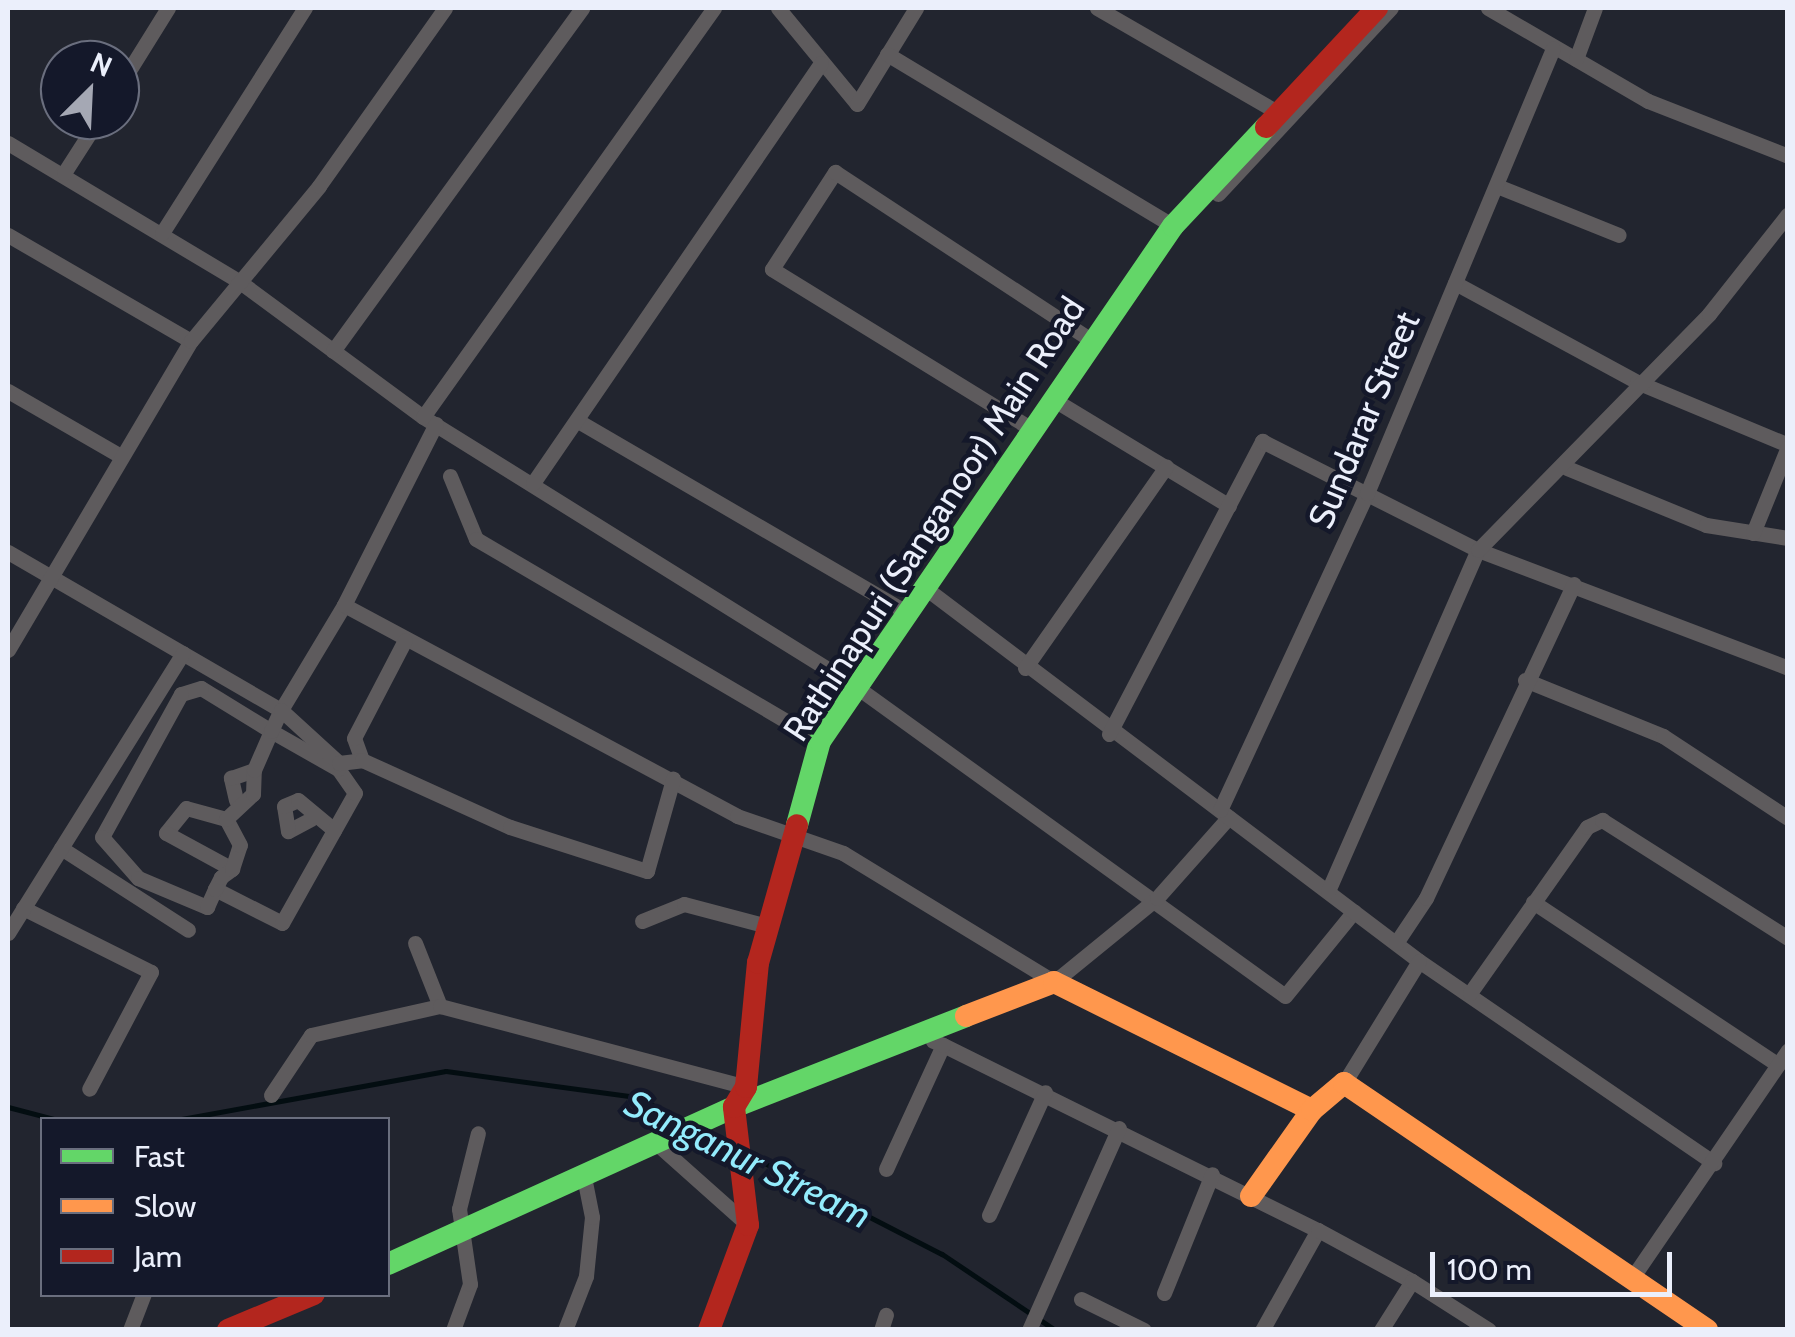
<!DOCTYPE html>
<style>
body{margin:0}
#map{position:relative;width:1795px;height:1337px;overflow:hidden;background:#22252f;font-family:Cabin,sans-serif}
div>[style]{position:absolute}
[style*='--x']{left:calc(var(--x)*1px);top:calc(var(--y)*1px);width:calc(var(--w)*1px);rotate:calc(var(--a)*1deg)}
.stream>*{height:5px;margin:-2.5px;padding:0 2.5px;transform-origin:2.5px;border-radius:2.5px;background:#030d11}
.street>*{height:15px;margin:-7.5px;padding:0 7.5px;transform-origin:7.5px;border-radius:7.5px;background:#5e5b5d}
.fast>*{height:22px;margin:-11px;padding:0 11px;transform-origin:11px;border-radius:11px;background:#63d668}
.slow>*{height:22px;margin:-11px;padding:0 11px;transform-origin:11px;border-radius:11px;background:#ff974d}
.jam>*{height:22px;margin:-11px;padding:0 11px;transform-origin:11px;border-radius:11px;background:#b3261e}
span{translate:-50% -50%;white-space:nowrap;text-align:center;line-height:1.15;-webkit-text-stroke:9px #14182a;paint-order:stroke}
.street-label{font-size:35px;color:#ebeffb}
.water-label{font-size:38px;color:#93ebfc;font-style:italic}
.frame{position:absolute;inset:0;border:10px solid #ebeffb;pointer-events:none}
.legend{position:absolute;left:40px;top:1117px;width:350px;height:180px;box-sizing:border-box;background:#14182a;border:2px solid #6a6e7e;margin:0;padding:12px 18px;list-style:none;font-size:30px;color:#ebeffb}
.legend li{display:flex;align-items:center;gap:20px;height:50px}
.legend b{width:50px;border:2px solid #6a6e7e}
.north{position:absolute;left:40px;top:40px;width:100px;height:100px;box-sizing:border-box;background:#14182a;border:2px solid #6a6e7e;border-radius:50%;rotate:24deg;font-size:28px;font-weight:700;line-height:40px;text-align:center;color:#ebeffb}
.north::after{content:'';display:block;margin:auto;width:35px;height:45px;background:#a5a8b4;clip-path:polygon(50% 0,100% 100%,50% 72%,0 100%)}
.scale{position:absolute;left:1430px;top:1252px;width:242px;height:45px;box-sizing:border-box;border:5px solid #ebeffb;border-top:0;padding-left:12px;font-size:30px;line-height:35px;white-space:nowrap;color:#ebeffb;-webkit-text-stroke:8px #14182a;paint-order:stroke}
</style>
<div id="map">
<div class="stream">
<i style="--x:8;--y:1107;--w:52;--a:14.6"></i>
<i style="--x:176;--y:1120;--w:274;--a:-10.3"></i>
<i style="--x:446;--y:1071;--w:192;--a:7.8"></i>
<i style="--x:636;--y:1097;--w:56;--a:26.6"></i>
<i style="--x:700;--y:1130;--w:34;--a:27"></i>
<i style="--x:749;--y:1155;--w:217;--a:27.2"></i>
<i style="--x:942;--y:1254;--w:136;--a:33.9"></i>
</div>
<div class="street">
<i style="--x:778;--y:8;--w:124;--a:50.5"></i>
<i style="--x:857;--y:104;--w:113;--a:-58.4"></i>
<i style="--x:1097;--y:8;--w:200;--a:30"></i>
<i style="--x:1488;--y:8;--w:185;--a:30.2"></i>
<i style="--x:1648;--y:101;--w:150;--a:21.4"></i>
<i style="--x:887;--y:54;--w:334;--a:31"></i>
<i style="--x:1576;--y:59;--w:54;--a:-69.6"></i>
<i style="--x:120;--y:85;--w:91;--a:-58.1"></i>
<i style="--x:8;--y:143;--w:270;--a:30.9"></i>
<i style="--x:240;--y:282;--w:227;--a:36.4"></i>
<i style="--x:423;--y:417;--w:513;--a:31.92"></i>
<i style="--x:858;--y:688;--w:526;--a:35.8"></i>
<i style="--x:1285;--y:996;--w:109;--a:-50.9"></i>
<i style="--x:64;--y:173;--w:63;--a:-57.3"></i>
<i style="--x:1497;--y:186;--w:131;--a:21.9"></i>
<i style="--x:1218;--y:194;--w:254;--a:-47.1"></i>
<i style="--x:162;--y:233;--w:267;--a:-57.6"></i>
<i style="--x:8;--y:235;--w:211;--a:30.1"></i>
<i style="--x:1455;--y:283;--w:207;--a:28.5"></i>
<i style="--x:1637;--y:382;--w:164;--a:22.6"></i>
<i style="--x:333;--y:351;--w:424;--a:-54"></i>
<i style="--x:8;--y:391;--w:128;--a:30"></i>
<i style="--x:1051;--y:398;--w:208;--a:31.2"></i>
<i style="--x:423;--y:417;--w:502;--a:-54.57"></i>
<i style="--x:578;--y:421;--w:384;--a:30.2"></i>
<i style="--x:1030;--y:428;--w:303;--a:-148.4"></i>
<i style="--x:772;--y:269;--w:116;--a:-57"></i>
<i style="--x:835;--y:172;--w:308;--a:33.3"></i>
<i style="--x:1567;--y:468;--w:150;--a:22.3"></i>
<i style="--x:1706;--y:525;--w:83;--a:9"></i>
<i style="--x:450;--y:476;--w:68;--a:67.6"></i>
<i style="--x:476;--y:539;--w:399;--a:30.4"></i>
<i style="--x:533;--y:483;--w:509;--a:-55.56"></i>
<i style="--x:1753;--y:533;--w:93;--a:-67.9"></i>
<i style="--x:8;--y:552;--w:315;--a:30.1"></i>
<i style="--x:281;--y:710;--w:122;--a:-59"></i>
<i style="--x:344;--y:605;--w:446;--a:28.2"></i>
<i style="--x:737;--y:816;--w:112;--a:19.2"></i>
<i style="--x:843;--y:853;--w:247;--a:31.4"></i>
<i style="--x:1054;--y:982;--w:133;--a:-39.2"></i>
<i style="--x:1157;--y:898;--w:108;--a:-48.4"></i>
<i style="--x:928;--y:590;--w:615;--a:37.07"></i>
<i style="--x:1419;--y:961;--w:358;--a:34.4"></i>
<i style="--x:344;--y:605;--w:203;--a:-63.1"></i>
<i style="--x:8;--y:650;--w:359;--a:-59.4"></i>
<i style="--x:191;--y:341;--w:201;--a:-50.4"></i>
<i style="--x:319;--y:186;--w:218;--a:-54.7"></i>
<i style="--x:1025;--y:668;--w:246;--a:-55"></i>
<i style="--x:1525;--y:680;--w:149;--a:22.1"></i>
<i style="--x:1663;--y:736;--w:149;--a:33.3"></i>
<i style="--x:1109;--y:734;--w:331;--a:-62.4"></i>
<i style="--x:1262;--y:441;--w:242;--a:26.8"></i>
<i style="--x:1478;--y:550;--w:332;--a:20.8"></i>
<i style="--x:362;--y:760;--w:23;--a:-110"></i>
<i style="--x:354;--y:738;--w:110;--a:-62.5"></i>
<i style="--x:236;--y:800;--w:23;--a:-103"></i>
<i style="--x:231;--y:778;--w:24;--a:-19"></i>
<i style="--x:1220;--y:810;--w:349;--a:-65.1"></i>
<i style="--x:1367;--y:493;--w:482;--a:-67.3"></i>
<i style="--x:226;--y:819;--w:41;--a:-164.6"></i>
<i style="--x:186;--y:808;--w:32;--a:129"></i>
<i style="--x:166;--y:833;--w:75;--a:28.6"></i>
<i style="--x:311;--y:819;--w:26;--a:152"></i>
<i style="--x:288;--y:831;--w:25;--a:-99"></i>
<i style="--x:284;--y:806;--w:15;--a:-23"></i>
<i style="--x:298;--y:800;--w:47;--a:39.8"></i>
<i style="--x:61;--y:848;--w:151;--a:32.8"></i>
<i style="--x:215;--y:889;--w:75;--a:26.9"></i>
<i style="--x:282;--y:923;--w:149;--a:-60.7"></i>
<i style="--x:355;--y:793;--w:29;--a:-125"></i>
<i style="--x:338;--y:769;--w:77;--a:-150.4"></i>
<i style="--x:271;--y:731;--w:82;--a:-148.4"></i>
<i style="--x:201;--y:688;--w:21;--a:163"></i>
<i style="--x:181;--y:694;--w:163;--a:118.9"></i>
<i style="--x:102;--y:837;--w:55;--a:48.7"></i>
<i style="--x:138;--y:878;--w:75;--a:22.8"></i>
<i style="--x:207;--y:907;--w:20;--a:-66"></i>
<i style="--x:215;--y:889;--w:13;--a:-63"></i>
<i style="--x:221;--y:877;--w:14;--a:-36"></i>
<i style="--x:232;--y:869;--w:25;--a:-72"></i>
<i style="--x:240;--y:845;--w:30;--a:-118"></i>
<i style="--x:226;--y:819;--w:37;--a:-43"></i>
<i style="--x:253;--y:794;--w:24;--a:-88"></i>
<i style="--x:254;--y:770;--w:43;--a:-66.4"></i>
<i style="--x:271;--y:731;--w:23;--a:-65"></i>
<i style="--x:281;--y:710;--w:79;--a:42.4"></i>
<i style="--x:339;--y:763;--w:23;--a:-7"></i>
<i style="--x:362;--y:760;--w:162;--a:24.4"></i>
<i style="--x:510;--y:827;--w:144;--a:17.8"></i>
<i style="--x:647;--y:871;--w:96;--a:-74.2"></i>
<i style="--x:1328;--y:891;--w:373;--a:-66.3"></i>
<i style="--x:1478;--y:550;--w:330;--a:-45.6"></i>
<i style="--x:1709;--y:314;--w:127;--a:-51.7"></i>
<i style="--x:1533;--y:902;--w:294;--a:33.6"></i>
<i style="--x:23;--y:908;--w:143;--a:26.6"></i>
<i style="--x:151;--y:972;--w:132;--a:117.9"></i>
<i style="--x:642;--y:921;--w:45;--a:-22"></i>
<i style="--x:684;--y:904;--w:86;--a:14.8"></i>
<i style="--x:8;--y:933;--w:330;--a:-58"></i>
<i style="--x:415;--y:943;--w:68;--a:68.4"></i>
<i style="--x:1396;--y:943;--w:54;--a:-56.3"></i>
<i style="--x:1426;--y:898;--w:347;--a:-64.8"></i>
<i style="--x:1470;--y:993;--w:203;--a:-54.8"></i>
<i style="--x:1587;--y:827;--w:17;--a:-25"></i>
<i style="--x:1602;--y:820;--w:220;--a:32.4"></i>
<i style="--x:943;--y:1045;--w:418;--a:26.3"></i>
<i style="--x:1318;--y:1230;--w:115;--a:119.2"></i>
<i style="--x:1344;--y:1083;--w:143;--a:-58.4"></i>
<i style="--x:271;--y:1095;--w:72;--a:-56.3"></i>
<i style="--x:311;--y:1035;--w:132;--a:-12.7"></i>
<i style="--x:440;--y:1006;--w:317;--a:14.8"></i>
<i style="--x:657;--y:1144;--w:122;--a:41.7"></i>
<i style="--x:886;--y:1169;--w:136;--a:-65.3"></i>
<i style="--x:943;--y:1045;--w:11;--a:-158"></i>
<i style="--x:989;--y:1215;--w:135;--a:-65.5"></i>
<i style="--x:1318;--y:1230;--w:107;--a:28.5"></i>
<i style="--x:1412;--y:1281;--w:58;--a:122.3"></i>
<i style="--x:1632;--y:1278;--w:276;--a:-55.6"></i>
<i style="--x:1412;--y:1281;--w:91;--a:32.5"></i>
<i style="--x:1164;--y:1293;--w:128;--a:-68"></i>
<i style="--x:1081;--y:1299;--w:70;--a:26.2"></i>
<i style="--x:130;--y:1330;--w:39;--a:-69"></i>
<i style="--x:453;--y:1330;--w:49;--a:-69.7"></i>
<i style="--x:470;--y:1284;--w:76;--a:-98.3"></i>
<i style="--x:459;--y:1209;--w:78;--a:-76"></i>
<i style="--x:565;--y:1330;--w:58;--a:-68.7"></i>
<i style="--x:586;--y:1276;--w:59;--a:-84.2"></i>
<i style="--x:592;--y:1217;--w:41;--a:-101.3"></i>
<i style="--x:881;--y:1330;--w:16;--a:-72"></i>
<i style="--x:1029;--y:1330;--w:221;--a:-66"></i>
</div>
<div class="fast">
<i style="--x:797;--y:825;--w:87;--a:-74.7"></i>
<i style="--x:820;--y:741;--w:624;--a:-55.57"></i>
<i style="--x:1173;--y:226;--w:136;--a:-46.8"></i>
<i style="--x:388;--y:1264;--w:380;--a:-24.4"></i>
<i style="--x:734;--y:1107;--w:249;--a:-21.4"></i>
</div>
<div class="slow">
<i style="--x:966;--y:1016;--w:94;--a:-21.1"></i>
<i style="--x:1054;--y:982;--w:288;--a:26.4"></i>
<i style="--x:1251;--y:1196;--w:105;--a:-54.7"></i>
<i style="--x:1312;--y:1110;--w:42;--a:-40.2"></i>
<i style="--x:1344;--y:1083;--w:439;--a:34.2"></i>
</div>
<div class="jam">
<i style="--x:1266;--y:127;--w:163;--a:-47"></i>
<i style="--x:228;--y:1330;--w:93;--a:-22.7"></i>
<i style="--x:709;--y:1330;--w:112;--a:-69.6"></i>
<i style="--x:748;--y:1225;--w:119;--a:-96.8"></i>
<i style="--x:734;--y:1107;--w:23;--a:-59"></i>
<i style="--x:746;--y:1087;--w:125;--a:-84.5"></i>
<i style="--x:758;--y:963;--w:143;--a:-74.2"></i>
</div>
<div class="street-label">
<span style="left:1364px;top:420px;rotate:-67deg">Sundarar Street</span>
<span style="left:934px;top:519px;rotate:-57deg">Rathinapuri (Sanganoor) Main Road</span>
</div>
<div class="water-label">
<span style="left:748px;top:1159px;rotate:26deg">Sanganur Stream</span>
</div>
<div class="frame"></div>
<ul class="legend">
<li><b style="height:12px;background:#63d668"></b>Fast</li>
<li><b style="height:12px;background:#ff974d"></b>Slow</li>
<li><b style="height:12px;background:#b3261e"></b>Jam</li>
</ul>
<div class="north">N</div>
<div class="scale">100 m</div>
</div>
